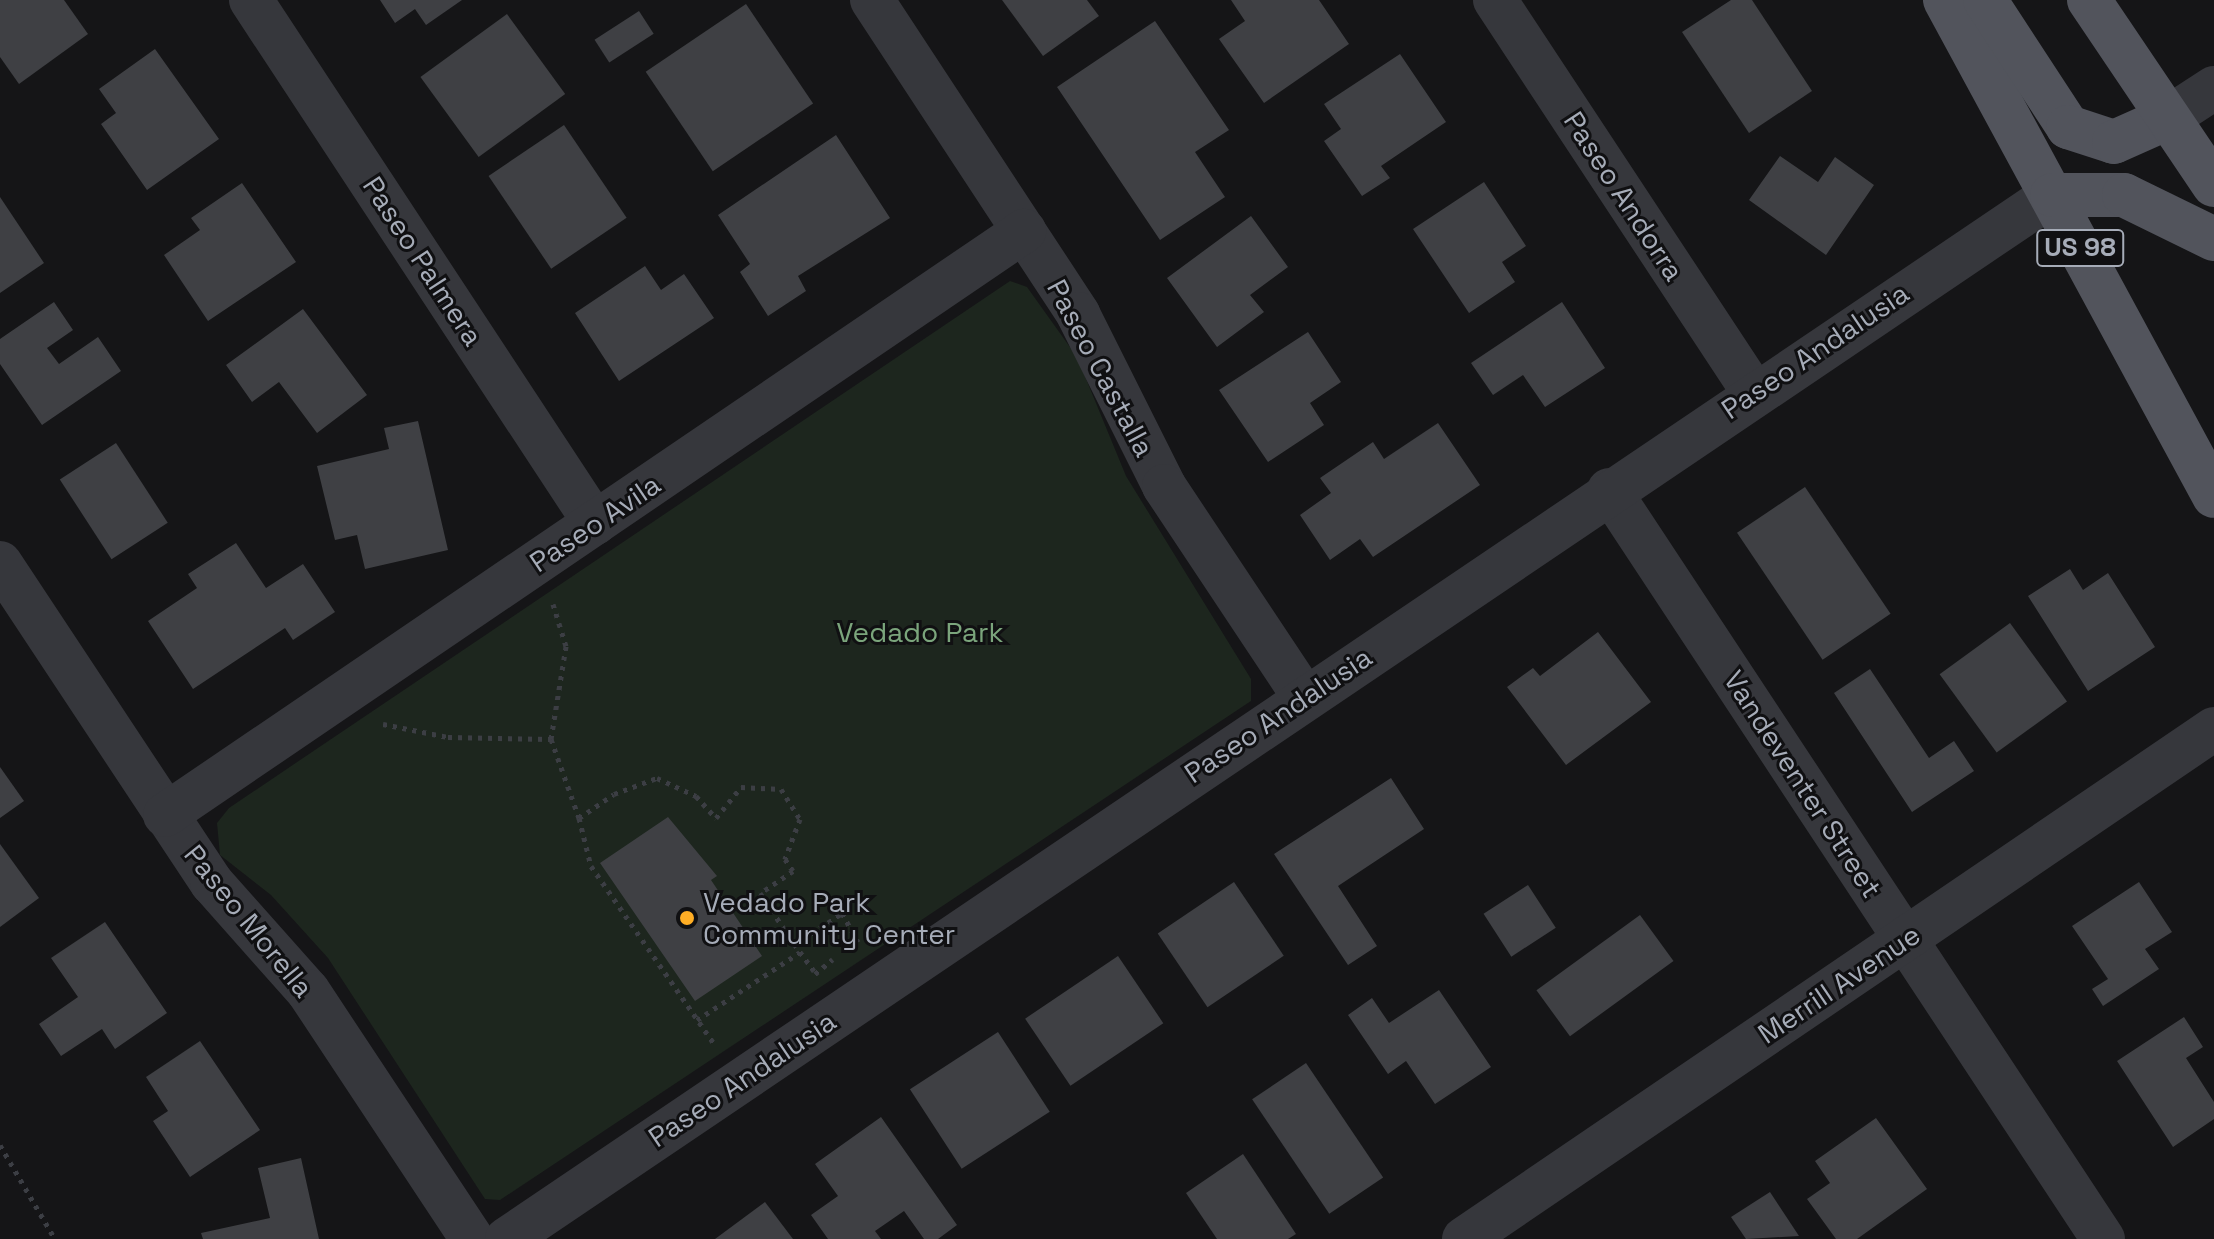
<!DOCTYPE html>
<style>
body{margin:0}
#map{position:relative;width:2214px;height:1239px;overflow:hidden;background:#151517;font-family:"Space Grotesk",sans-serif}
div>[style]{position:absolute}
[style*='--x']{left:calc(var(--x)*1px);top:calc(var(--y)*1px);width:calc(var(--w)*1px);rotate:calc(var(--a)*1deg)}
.green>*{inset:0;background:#1d261e}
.building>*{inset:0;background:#3f4044;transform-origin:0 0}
.path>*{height:5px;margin-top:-2.5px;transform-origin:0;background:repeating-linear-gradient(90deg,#3c3e44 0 4px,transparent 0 10px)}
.minor>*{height:44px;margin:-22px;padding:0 22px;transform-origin:22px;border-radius:22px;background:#36373c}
.major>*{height:44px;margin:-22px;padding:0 22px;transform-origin:22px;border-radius:22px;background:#52545c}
.dots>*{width:22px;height:22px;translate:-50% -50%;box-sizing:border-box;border:4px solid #101012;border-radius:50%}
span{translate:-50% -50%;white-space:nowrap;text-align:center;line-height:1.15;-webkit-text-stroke:6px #101012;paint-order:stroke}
.shield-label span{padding:2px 6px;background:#101012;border:2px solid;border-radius:6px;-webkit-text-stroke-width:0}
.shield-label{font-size:26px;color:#a6acb8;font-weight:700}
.street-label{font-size:28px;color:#a6acb8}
.park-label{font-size:28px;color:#7ba57c}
.poi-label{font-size:28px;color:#a6acb8}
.left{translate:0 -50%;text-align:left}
</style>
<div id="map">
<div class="green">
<i style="clip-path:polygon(1010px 281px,1027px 287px,1077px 357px,1126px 476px,1251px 679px,1251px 701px,500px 1200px,485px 1199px,328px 958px,271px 895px,220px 855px,217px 823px,229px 808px)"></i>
</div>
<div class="building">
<i style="clip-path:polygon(0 0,64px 0,88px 34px,19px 84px,0 57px)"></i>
<i style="clip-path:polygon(380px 0,462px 0,426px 25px,415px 9px,395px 23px)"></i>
<i style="clip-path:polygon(1002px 0,1087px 0,1099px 16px,1043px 56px)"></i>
<i style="clip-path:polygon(1231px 0,1319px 0,1349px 44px,1264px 103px,1219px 39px,1245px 21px)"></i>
<i style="clip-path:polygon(1731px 0,1752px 0,1812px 91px,1749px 133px,1682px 32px)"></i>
<i style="left:746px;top:4px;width:120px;height:121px;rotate:56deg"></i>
<i style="left:639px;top:11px;width:27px;height:53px;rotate:57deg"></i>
<i style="left:507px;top:14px;width:99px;height:107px;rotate:54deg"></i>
<i style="clip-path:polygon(1155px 21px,1229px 130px,1195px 152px,1225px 197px,1160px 240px,1057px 87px)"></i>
<i style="clip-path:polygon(155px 49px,219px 139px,147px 190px,101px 124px,116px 113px,99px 89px)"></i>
<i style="clip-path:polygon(1400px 54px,1446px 122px,1381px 166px,1390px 178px,1362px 196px,1324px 141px,1341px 129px,1324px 104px)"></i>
<i style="left:564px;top:125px;width:112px;height:91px;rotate:56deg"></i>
<i style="clip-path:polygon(836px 135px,890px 218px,798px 276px,806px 291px,768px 316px,740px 272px,750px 264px,718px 215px)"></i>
<i style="clip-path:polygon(1780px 156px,1818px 182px,1835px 157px,1874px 185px,1826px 255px,1749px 200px)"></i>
<i style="clip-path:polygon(1484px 182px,1526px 246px,1502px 262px,1515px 282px,1469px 313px,1413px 229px)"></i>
<i style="clip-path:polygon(242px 183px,296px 262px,208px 321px,164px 255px,200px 230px,191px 218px)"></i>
<i style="clip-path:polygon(0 197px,44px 263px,0 293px)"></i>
<i style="clip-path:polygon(1251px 216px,1288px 267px,1250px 295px,1264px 312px,1217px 347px,1167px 278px)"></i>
<i style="clip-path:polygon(645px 266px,661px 290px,684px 274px,714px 318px,619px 381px,575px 313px)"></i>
<i style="clip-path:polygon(54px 302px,73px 330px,47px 348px,59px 364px,98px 337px,121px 371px,42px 425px,0 364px,0 339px)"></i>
<i style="clip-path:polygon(1562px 302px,1605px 368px,1545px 407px,1523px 375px,1493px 395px,1471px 363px)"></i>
<i style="clip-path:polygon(303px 309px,367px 395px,317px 433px,279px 382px,252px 402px,226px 365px)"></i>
<i style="clip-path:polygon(1308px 332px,1341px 382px,1310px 403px,1324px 425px,1268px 462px,1219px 390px)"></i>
<i style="clip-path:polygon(418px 421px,448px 550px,365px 569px,357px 535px,335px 540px,317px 466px,389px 449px,384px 428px)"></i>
<i style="clip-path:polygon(1438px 423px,1480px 485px,1373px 557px,1360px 539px,1330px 560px,1300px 515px,1331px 493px,1320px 478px,1373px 442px,1384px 459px)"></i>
<i style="left:116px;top:443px;width:95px;height:67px;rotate:57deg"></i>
<i style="left:1805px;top:487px;width:153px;height:82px;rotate:56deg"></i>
<i style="clip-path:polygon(236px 543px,266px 588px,303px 564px,335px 612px,293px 640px,285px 628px,193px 689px,148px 621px,197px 588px,188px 574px)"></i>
<i style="clip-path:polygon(2070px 569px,2083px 590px,2108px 573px,2155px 647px,2088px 691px,2028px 596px)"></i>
<i style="left:2010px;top:623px;width:97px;height:87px;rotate:54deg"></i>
<i style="clip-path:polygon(1598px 632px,1651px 702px,1566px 765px,1507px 687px,1533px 668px,1540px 676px)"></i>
<i style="clip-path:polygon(1870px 669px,1929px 758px,1954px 741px,1974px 771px,1912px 812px,1834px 693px)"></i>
<i style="clip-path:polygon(0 767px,24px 801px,0 818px)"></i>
<i style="clip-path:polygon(1391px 778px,1424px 829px,1338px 886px,1377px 946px,1348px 965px,1274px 854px)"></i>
<i style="clip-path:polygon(668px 817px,717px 876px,711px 880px,762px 956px,695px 1001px,600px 863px)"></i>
<i style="clip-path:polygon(0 844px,39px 898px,0 927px)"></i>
<i style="left:1234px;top:882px;width:89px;height:92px;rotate:56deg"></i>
<i style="clip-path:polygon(2139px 882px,2172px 932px,2145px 949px,2159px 969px,2103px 1006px,2092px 989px,2108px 979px,2072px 926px)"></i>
<i style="left:1528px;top:885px;width:51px;height:53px;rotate:57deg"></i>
<i style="left:1640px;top:915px;width:57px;height:128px;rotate:54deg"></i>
<i style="clip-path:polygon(105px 922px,167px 1013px,115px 1049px,102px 1029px,61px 1056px,39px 1024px,78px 997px,51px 958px)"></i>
<i style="left:1118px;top:956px;width:81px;height:112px;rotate:56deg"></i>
<i style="clip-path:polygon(1439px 990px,1491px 1067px,1435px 1104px,1406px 1061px,1388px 1074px,1348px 1015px,1372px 998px,1389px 1023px)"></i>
<i style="clip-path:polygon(2184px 1017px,2203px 1047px,2186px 1058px,2214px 1102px,2214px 1119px,2173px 1147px,2117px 1061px)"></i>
<i style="left:998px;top:1032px;width:95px;height:105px;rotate:57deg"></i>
<i style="clip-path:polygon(200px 1041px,260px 1130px,190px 1177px,153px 1121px,168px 1111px,146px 1077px)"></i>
<i style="left:1306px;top:1063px;width:138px;height:65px;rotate:56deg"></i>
<i style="clip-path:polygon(881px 1117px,957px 1225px,938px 1239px,924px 1239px,904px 1211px,875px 1231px,881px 1239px,828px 1239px,811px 1215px,838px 1196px,815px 1164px)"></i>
<i style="clip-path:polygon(1876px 1118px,1927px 1189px,1857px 1239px,1836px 1239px,1807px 1199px,1830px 1183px,1815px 1161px)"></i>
<i style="clip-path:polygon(1243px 1154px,1296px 1234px,1288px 1239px,1217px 1239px,1186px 1193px)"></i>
<i style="clip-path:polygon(301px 1158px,319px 1239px,203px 1239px,201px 1233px,270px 1218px,258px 1168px)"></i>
<i style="clip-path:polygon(1770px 1192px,1799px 1236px,1746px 1239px,1731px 1217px)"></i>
<i style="clip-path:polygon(765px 1202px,793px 1239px,715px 1239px)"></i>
</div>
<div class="path">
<i style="--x:383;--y:724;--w:66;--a:11.3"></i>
<i style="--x:448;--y:737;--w:103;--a:1.1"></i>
<i style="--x:551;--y:739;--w:84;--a:70.5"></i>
<i style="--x:579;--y:818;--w:42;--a:-34.4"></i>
<i style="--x:614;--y:794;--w:46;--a:-20.4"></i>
<i style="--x:657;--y:778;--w:43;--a:24.8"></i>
<i style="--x:696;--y:796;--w:30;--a:48"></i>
<i style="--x:716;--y:818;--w:40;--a:-51"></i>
<i style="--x:741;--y:787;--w:40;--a:2.9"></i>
<i style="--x:781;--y:789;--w:36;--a:58"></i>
<i style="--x:800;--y:819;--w:43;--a:110.6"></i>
<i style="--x:785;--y:859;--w:14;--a:56"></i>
<i style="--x:793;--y:871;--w:40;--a:146"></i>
<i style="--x:760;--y:893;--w:63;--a:56.1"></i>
<i style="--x:551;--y:739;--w:94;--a:-80.8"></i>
<i style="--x:566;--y:646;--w:44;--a:-107.2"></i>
<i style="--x:579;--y:818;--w:49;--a:76"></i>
<i style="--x:591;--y:866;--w:218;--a:55.3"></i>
<i style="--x:814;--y:971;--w:32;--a:-126"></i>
<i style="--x:795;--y:945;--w:57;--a:-34.2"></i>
<i style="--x:842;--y:913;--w:33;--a:61"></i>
<i style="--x:815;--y:974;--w:23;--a:-40"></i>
<i style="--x:697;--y:1020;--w:123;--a:-33.4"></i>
<i style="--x:0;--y:1145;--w:109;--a:59.7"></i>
</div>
<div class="minor">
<i style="--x:251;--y:0;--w:626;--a:56.67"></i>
<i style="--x:872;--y:0;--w:376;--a:56.7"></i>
<i style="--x:1078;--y:314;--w:192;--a:63.4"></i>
<i style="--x:1164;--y:486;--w:253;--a:56.4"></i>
<i style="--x:1495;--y:0;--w:469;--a:56.6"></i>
<i style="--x:2168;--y:118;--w:55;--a:-33.1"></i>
<i style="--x:1609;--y:490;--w:897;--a:56.59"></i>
<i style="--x:0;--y:563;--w:384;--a:56.5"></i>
<i style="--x:212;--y:883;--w:144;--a:48.4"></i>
<i style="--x:308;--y:991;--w:297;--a:56.5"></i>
<i style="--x:165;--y:815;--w:1039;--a:-34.21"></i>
<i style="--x:507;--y:1239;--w:1865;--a:-34.05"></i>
<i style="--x:1464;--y:1239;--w:907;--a:-34.22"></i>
</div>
<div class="major">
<i style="--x:1945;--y:0;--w:564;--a:61.53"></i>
<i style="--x:1985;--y:0;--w:152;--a:56.8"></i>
<i style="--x:2068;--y:127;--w:48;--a:18.1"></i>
<i style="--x:2114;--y:142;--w:59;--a:-24"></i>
<i style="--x:2089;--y:0;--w:223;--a:56"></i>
<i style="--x:2052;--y:195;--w:72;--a:0"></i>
<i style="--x:2124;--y:195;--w:100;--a:26.1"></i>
</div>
<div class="dots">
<i style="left:687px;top:918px;background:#ffae25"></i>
</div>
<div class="shield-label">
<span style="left:2080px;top:248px">US 98</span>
</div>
<div class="street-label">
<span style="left:1624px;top:196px;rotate:57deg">Paseo Andorra</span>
<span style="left:423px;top:261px;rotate:57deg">Paseo Palmera</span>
<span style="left:1815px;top:351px;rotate:-34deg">Paseo Andalusia</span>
<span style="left:1101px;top:368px;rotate:62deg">Paseo Castalla</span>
<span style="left:595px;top:523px;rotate:-34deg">Paseo Avila</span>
<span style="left:1278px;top:715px;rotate:-34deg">Paseo Andalusia</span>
<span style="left:1803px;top:784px;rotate:57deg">Vandeventer Street</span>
<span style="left:249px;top:921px;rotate:51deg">Paseo Morella</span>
<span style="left:1839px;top:984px;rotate:-34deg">Merrill Avenue</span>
<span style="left:742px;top:1079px;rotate:-34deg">Paseo Andalusia</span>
</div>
<div class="park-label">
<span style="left:920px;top:632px">Vedado Park</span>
</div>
<div class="poi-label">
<span class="left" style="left:703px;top:918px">Vedado Park<br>Community Center</span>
</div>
</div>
